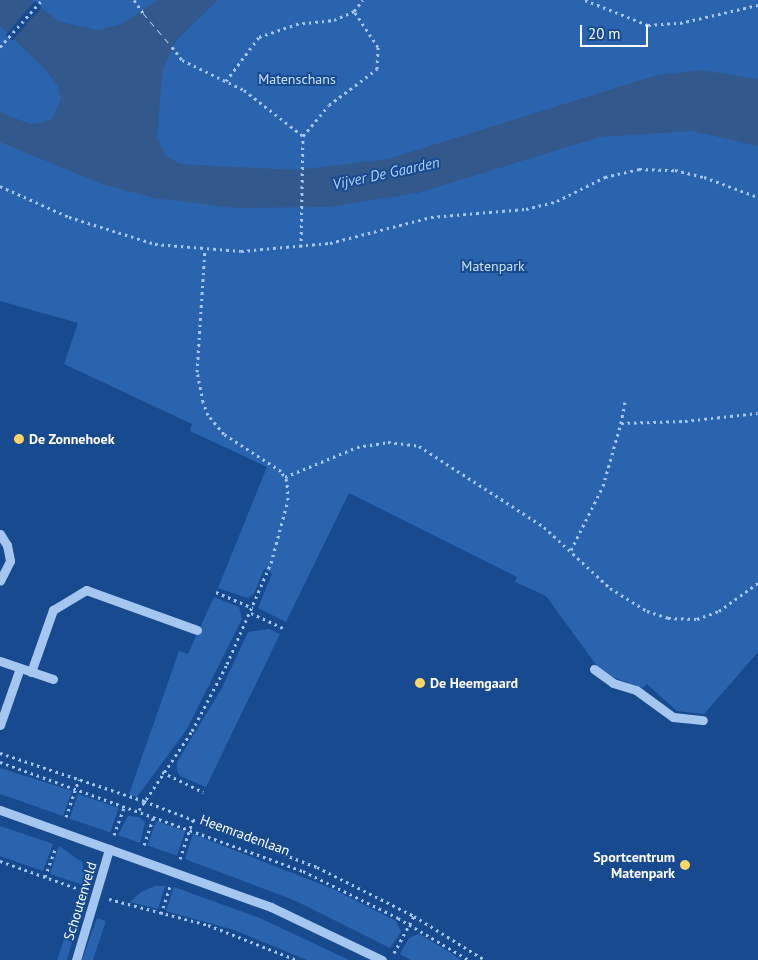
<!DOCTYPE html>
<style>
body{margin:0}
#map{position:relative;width:758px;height:960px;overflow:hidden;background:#184a90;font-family:"PT Sans",sans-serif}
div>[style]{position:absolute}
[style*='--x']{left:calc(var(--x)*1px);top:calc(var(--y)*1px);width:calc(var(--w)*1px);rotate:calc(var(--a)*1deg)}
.green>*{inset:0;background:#2b64ae;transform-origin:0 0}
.water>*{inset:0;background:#33588b}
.pier>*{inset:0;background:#184a90;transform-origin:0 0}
.ferry>*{height:1px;margin-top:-0.5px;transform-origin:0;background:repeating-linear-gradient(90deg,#b1d0f6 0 6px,transparent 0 11px)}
.path>*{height:3px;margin-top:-1.5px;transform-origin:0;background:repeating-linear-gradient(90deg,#a5c6ef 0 2.5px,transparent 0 6.5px)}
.minor>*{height:9px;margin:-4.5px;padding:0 4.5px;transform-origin:4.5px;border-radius:4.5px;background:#a5c6ef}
.dots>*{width:14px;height:14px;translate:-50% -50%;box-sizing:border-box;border:2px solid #184a90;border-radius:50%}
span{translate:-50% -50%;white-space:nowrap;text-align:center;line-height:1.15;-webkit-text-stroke:4px #184a90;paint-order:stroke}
.park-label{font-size:14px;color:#cce0fb}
.poi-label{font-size:14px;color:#fff;font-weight:700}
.left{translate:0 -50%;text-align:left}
.right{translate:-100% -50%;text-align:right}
.street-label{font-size:14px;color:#fff}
.water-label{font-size:15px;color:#b1d0f6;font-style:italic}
.scale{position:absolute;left:580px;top:25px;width:68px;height:22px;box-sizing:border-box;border:2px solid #fff;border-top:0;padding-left:6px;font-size:15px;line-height:18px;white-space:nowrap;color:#fff;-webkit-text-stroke:4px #184a90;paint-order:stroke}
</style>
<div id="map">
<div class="green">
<i style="clip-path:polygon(0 0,758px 0,758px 652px,704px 714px,677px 711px,647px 684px,643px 688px,610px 676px,597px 666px,546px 596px,515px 582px,517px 577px,349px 493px,286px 622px,258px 608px,272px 573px,264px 569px,254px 594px,248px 598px,218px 588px,267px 467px,190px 431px,192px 424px,64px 364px,78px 323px,0 301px)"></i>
<i style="clip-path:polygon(214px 597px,239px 607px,242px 619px,187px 729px,137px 797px,129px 794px,179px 651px,188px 654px)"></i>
<i style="clip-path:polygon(269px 629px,280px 634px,206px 787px,180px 776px,177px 771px,177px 762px,222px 688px,248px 632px)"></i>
<i style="clip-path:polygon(0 768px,72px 791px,63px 816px,0 794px)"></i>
<i style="left:78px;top:794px;width:43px;height:26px;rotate:19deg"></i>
<i style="clip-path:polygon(128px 816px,139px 817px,145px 822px,140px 843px,118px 835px)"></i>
<i style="left:156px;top:821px;width:31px;height:26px;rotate:19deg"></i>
<i style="clip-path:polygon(0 826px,53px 844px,43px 871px,0 856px)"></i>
<i style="clip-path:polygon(193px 834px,333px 889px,396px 921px,401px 932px,390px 948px,296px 901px,185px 859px)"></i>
<i style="clip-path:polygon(59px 846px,82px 862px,89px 887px,50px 874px)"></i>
<i style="clip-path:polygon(155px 886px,165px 886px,158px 909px,130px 902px,141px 892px)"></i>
<i style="clip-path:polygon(174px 887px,262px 919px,349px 960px,307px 960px,234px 930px,166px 911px)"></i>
<i style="left:76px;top:902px;width:9px;height:61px;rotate:18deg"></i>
<i style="clip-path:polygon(97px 918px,106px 921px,93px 960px,82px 960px)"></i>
<i style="clip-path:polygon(419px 934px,451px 953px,461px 960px,411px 960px,400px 954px,409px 938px)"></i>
</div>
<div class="water">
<i style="clip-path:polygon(0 0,30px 0,61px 22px,98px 30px,122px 24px,158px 0,218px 0,176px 41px,163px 69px,157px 137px,165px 155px,180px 164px,296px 170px,388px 159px,654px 76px,700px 70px,758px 79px,758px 146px,692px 131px,600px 137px,418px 193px,329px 207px,235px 208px,154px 198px,102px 184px,0 142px,0 112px,30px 124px,42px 123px,52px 119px,61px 99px,57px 84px,44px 68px,0 26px)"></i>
</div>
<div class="pier">
<i style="left:35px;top:1px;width:9px;height:45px;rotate:41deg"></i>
</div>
<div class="ferry">
<i style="--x:143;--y:13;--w:45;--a:49.5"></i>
</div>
<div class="path">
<i style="--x:134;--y:0;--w:16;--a:55"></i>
<i style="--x:585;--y:0;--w:68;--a:21.6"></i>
<i style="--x:648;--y:25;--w:32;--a:-4"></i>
<i style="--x:680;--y:23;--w:80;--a:-13"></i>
<i style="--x:0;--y:47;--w:63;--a:-48.2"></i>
<i style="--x:172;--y:47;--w:16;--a:52"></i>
<i style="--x:182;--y:60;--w:69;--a:25.8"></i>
<i style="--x:244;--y:90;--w:75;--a:37.9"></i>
<i style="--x:226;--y:81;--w:55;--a:-53.1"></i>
<i style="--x:259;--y:37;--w:39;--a:-19"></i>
<i style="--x:296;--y:24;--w:38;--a:-6"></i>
<i style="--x:334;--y:20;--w:22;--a:-24"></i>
<i style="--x:0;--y:186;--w:76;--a:24.2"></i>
<i style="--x:69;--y:217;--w:90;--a:17.4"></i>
<i style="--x:155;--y:244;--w:86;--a:4.7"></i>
<i style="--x:241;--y:251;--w:89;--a:-5.1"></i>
<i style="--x:330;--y:243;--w:104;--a:-14.4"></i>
<i style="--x:431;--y:217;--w:95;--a:-4.8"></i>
<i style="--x:526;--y:209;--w:32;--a:-14"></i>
<i style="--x:557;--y:201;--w:54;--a:-26.6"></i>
<i style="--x:605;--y:177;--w:35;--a:-13"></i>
<i style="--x:639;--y:169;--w:36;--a:2"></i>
<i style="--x:675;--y:170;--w:30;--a:14"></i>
<i style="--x:704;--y:177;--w:58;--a:20.3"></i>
<i style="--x:301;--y:247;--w:111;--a:-89"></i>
<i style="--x:303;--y:136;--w:40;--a:-50"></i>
<i style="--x:329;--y:105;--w:60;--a:-36.9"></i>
<i style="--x:377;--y:69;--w:22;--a:-87"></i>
<i style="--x:378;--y:47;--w:43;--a:-123.7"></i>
<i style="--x:354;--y:11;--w:14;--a:-51"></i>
<i style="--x:625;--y:402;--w:21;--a:101"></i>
<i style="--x:621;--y:423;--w:64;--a:-1.8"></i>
<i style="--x:685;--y:421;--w:73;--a:-6.3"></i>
<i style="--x:285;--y:477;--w:78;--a:-22.6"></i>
<i style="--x:357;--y:447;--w:31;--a:-9"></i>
<i style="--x:388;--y:442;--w:31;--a:7"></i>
<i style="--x:419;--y:446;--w:149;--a:32.9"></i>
<i style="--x:544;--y:527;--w:90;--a:42.7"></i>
<i style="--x:610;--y:588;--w:44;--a:31.9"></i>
<i style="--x:647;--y:611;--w:22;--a:18"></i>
<i style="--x:668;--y:618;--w:29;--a:2"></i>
<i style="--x:697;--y:619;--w:23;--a:-20"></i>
<i style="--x:719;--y:611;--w:48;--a:-35.7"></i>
<i style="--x:571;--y:550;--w:72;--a:-63.4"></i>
<i style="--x:603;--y:486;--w:66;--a:-74.1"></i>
<i style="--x:216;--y:592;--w:40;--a:23.4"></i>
<i style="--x:251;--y:613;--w:35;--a:25"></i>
<i style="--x:0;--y:753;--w:152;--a:18.4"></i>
<i style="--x:144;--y:801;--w:185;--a:20.9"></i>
<i style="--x:317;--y:867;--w:109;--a:26.8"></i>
<i style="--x:414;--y:916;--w:84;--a:31.8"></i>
<i style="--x:0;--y:762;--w:322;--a:19.8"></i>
<i style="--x:303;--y:871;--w:106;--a:26.3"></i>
<i style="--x:398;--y:918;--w:82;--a:30.6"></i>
<i style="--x:162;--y:772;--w:46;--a:26"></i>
<i style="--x:139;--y:810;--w:95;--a:-56.1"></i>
<i style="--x:192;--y:731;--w:76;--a:-62.4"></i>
<i style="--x:227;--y:664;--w:110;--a:-66.5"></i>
<i style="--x:271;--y:563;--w:65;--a:-74.9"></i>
<i style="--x:288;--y:500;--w:19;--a:-93"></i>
<i style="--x:287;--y:481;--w:12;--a:-121"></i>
<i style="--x:281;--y:471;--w:68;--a:-147"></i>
<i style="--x:224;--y:434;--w:25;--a:-130"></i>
<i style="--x:208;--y:415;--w:14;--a:-111"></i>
<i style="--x:203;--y:402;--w:31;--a:-101"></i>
<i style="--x:197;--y:372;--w:123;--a:-86.3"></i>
<i style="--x:66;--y:817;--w:40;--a:-71.1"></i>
<i style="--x:114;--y:835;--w:32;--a:-70"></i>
<i style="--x:144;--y:845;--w:31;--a:-71"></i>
<i style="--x:180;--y:859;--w:41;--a:-71.6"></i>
<i style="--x:0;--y:861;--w:87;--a:19.5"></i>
<i style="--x:45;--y:877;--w:32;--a:-70"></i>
<i style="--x:109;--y:899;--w:102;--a:14.7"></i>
<i style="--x:208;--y:925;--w:96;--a:21.5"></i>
<i style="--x:161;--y:914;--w:29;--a:-72"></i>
<i style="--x:394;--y:953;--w:42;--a:-61.6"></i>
</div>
<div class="minor">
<i style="--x:0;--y:534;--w:13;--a:58"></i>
<i style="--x:7;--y:545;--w:16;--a:79"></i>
<i style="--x:10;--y:561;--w:22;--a:117"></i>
<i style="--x:0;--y:661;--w:56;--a:18.8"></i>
<i style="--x:594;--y:669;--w:24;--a:36"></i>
<i style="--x:613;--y:683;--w:24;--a:17"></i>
<i style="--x:636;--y:690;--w:46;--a:36.1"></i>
<i style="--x:673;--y:717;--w:30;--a:6"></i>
<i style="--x:31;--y:672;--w:66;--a:-70.5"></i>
<i style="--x:53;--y:610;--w:39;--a:-31"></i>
<i style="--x:86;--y:590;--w:118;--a:19.8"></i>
<i style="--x:0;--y:725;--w:60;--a:-70.7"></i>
<i style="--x:0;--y:810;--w:288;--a:19.7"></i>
<i style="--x:271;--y:907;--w:123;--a:25.5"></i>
<i style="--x:76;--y:960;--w:116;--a:-73.4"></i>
</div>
<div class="dots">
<i style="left:19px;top:439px;background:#ffd564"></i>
<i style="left:420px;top:683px;background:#ffd564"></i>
<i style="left:685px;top:865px;background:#ffd564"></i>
</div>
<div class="park-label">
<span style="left:297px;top:79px">Matenschans</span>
<span style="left:493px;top:266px">Matenpark</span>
</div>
<div class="poi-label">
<span class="left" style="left:29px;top:439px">De Zonnehoek</span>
<span class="left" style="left:430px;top:683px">De Heemgaard</span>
<span class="right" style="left:675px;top:865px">Sportcentrum<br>Matenpark</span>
</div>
<div class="street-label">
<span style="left:245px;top:835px;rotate:20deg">Heemradenlaan</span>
<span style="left:80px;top:901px;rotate:-73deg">Schoutenveld</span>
</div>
<div class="water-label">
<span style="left:386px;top:173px;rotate:-12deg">Vijver De Gaarden</span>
</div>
<div class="scale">20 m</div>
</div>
